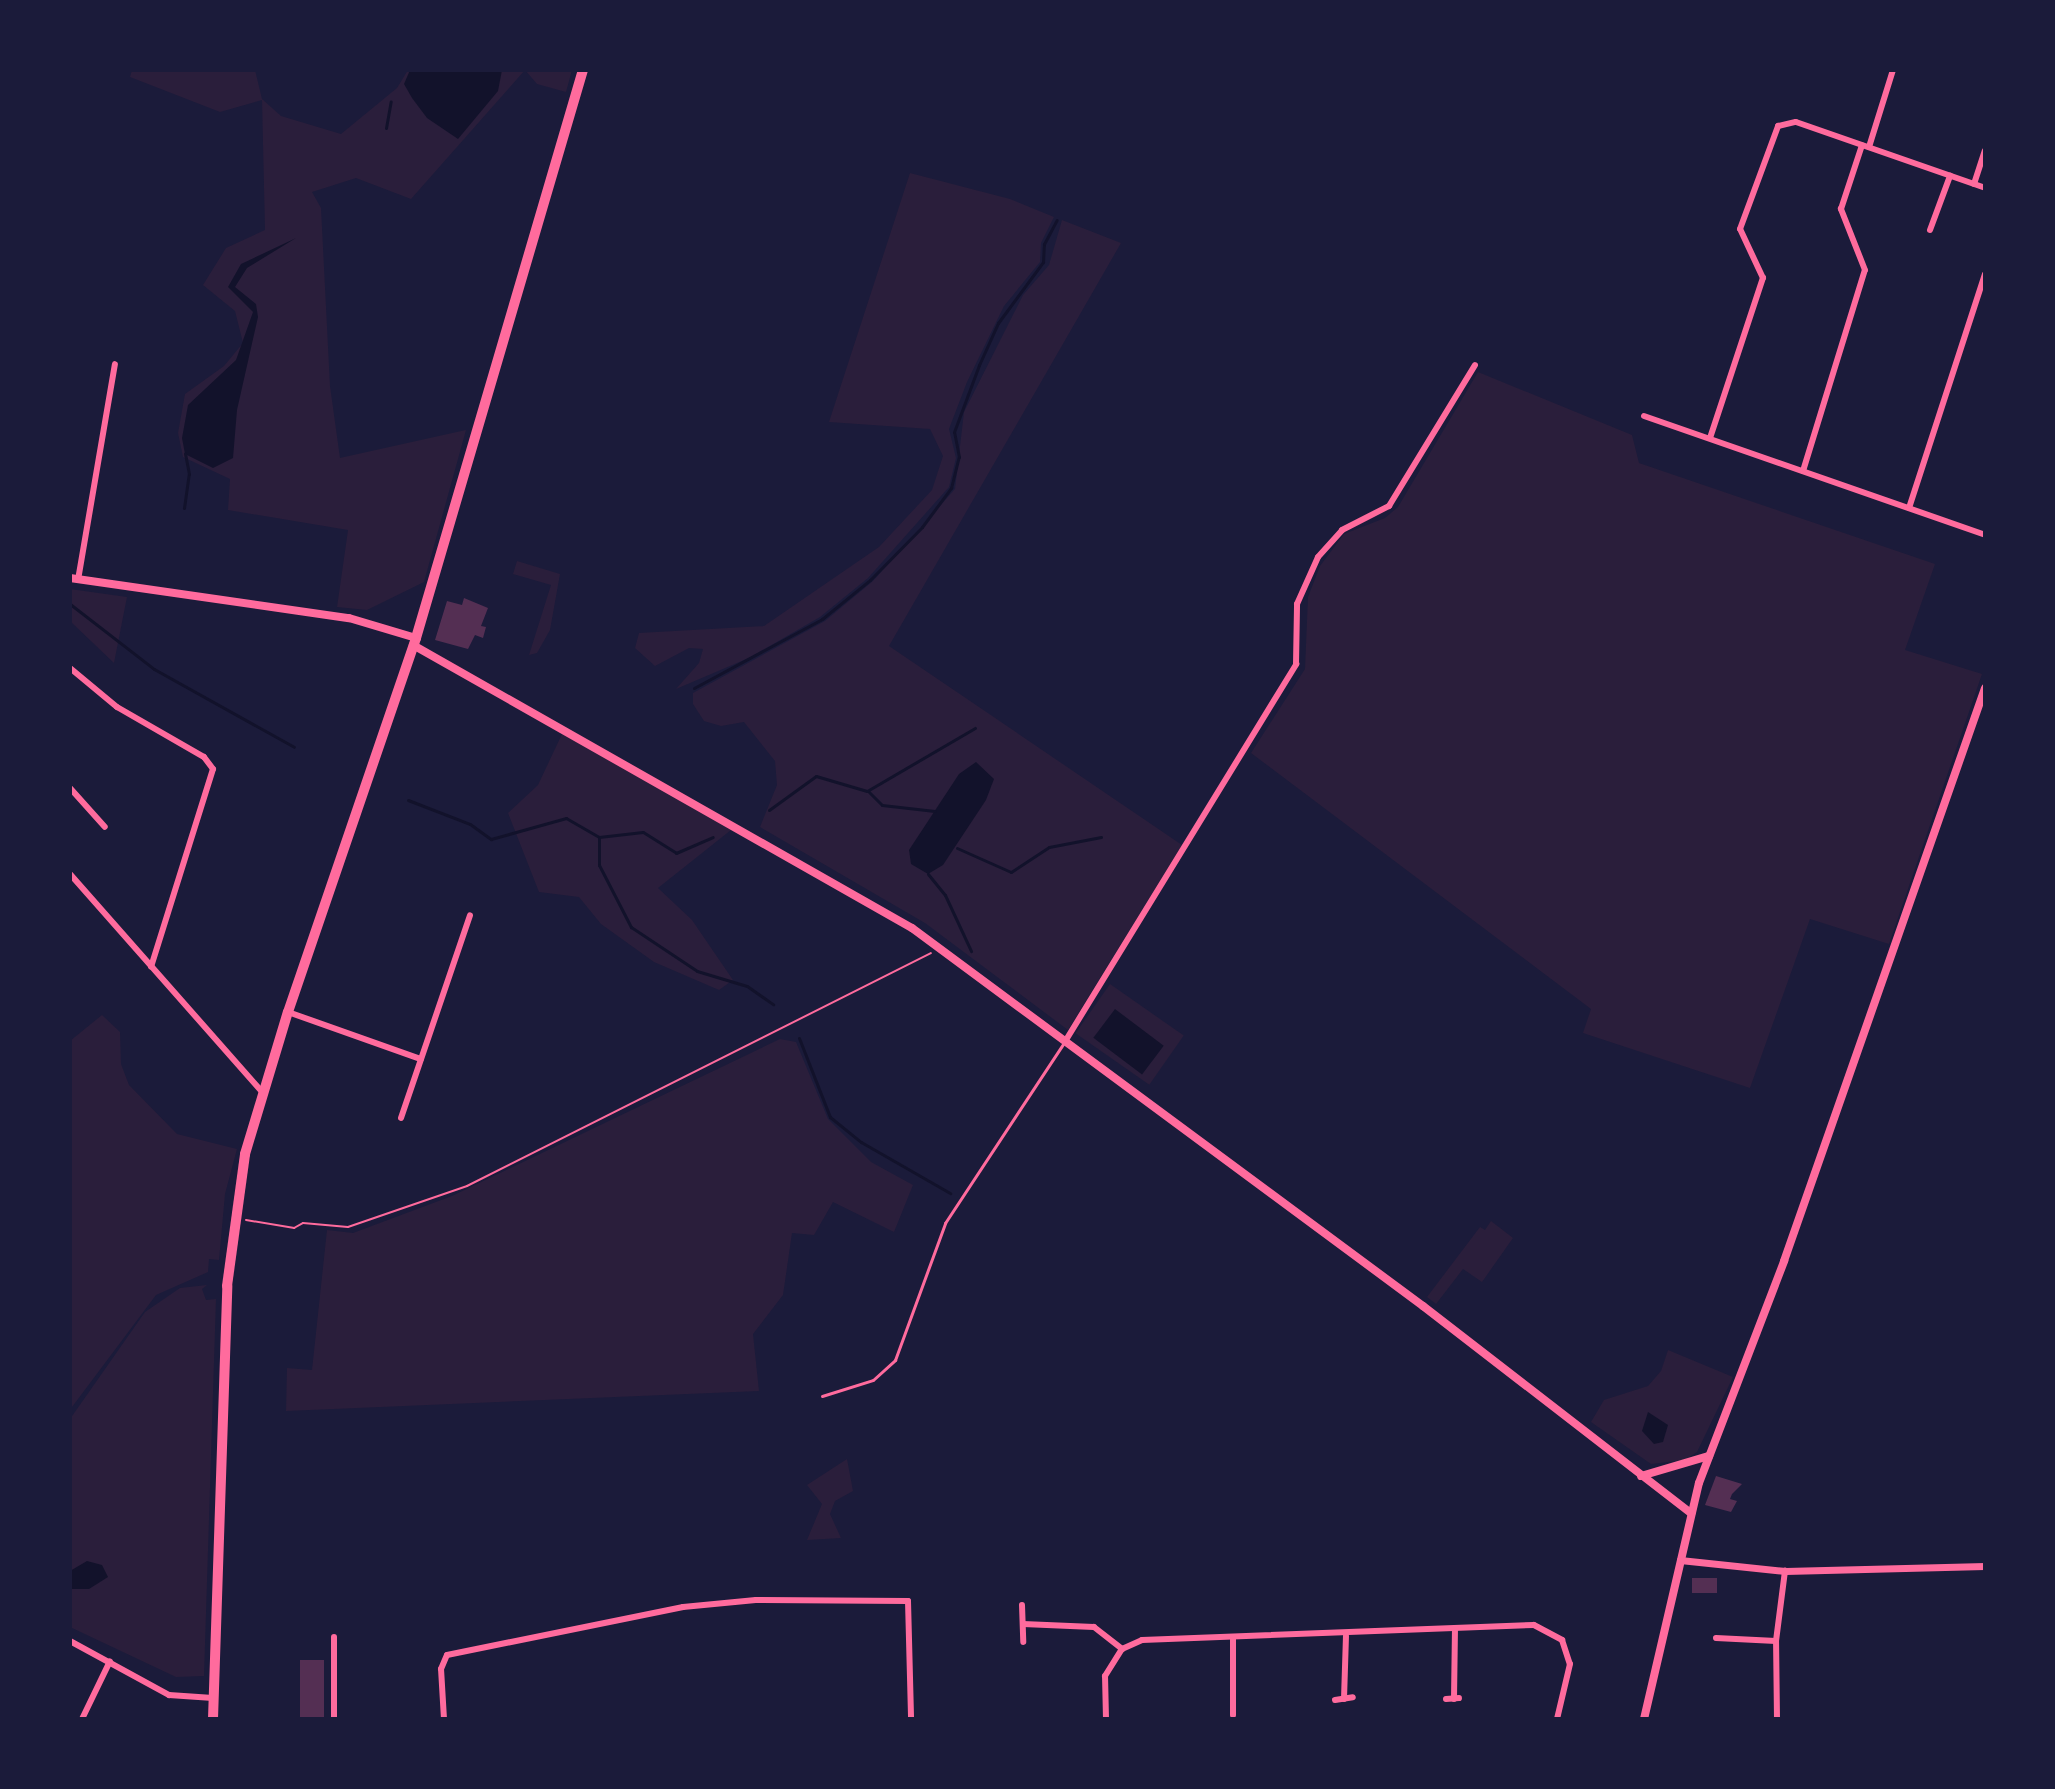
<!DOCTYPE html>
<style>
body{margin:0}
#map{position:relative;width:2055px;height:1789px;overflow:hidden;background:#1b1b3a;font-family:"Fira Sans",sans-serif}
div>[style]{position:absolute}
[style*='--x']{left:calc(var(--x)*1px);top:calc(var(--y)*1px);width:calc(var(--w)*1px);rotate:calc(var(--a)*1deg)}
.green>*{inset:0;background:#2a1e3b;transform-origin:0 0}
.water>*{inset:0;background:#12122b;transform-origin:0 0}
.stream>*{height:3px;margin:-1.5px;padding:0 1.5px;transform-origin:1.5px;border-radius:1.5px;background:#12122b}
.building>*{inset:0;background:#542f53;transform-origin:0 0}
.path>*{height:2px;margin:-1px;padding:0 1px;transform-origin:1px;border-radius:1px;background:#ff6b9d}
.service>*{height:3px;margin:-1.5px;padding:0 1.5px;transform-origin:1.5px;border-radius:1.5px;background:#ff6b9d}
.minor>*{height:6px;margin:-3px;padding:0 3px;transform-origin:3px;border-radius:3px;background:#ff6b9d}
.tertiary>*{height:7px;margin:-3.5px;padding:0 3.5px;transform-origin:3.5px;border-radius:3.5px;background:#ff6b9d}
.secondary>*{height:8px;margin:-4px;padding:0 4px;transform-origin:4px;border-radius:4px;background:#ff6b9d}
.trunk>*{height:10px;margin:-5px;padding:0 5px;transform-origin:5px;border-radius:5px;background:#ff6b9d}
span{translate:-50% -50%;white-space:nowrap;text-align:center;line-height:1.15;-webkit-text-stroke:7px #1b1b3a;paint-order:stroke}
.frame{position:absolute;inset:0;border:72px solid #1b1b3a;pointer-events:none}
</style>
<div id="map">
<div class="green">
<i style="clip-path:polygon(132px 70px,255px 70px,262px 99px,281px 116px,341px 134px,397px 88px,408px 70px,572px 70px,566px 92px,537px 84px,525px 70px,411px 199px,356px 178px,312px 192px,321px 208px,330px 386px,340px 458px,466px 430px,424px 582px,367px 610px,337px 607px,348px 530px,228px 510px,230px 479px,183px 457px,178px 433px,185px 394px,224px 366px,243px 343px,235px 311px,203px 285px,226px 248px,265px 230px,262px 100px,220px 112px,130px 77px)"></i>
<i style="clip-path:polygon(910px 173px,1010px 199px,1054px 217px,1041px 243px,1040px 262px,1004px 306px,967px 382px,949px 429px,956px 458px,949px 487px,868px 578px,820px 617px,751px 657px,676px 689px,699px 663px,703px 649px,689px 648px,655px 666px,635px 648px,639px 633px,764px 626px,879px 547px,932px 490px,943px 456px,930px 429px,829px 422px)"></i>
<i style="clip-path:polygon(1062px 220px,1121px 243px,889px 646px,1182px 845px,1068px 1030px,925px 923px,760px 827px,777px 785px,775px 761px,744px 722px,721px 726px,704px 721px,693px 704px,693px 693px,825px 621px,873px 581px,955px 489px,964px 412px,1023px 295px,1049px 265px)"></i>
<i style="clip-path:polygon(1478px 372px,1632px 435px,1639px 463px,1935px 564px,1905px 650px,1982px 674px,1889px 944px,1810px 919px,1750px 1088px,1583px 1033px,1591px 1009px,1251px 753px,1305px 669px,1308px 597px,1320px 566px,1344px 534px,1385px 518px,1398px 507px)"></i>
<i style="clip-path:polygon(517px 561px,560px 574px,550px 630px,537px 653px,529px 655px,551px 585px,513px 574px)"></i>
<i style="clip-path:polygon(70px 589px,127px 597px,114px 663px,70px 621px)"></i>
<i style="clip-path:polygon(562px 734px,731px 830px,658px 888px,692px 920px,733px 980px,719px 990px,654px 962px,601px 924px,579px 897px,539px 892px,508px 813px,538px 785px)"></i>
<i style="left:1110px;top:984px;width:90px;height:60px;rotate:35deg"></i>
<i style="clip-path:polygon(102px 1015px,120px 1032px,121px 1064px,129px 1085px,177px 1134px,237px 1149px,225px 1194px,219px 1260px,209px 1259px,208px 1272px,156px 1295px,72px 1407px,70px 1041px)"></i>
<i style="clip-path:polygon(780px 1039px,796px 1042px,828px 1119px,871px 1162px,913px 1185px,894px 1232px,833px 1202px,814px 1235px,792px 1233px,783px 1295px,753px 1334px,759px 1391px,286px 1411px,287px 1368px,312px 1370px,327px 1230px,353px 1233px,452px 1196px)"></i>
<i style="clip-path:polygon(1491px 1221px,1513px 1238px,1482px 1282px,1463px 1269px,1436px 1304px,1427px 1297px,1480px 1227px,1485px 1230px)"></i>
<i style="clip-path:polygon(207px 1285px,202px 1289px,206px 1300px,216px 1299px,204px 1676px,176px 1677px,70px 1627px,70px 1419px,145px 1312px,180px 1288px)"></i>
<i style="clip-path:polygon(1668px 1350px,1733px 1377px,1697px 1452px,1685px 1460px,1651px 1464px,1591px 1422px,1604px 1400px,1648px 1386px,1661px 1371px)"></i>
<i style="clip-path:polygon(847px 1459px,853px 1491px,835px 1501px,830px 1514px,841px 1538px,807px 1540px,822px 1504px,807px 1485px)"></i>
</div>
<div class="water">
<i style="clip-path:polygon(410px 70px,502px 70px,498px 91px,458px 139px,427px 118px,412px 98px,404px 84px)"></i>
<i style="clip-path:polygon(296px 238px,247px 268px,235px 287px,256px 304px,258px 317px,237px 410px,233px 458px,213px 468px,185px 454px,182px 438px,188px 405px,236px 360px,253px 312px,228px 287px,241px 264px)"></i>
<i style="clip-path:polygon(976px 762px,994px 779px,986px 800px,943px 865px,928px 874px,911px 864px,909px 850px,959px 774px)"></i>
<i style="left:1115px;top:1009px;width:61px;height:36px;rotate:37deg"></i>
<i style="clip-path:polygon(1648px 1412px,1668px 1425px,1663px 1442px,1654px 1444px,1642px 1431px)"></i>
<i style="clip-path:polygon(87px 1561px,102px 1565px,108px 1577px,89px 1589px,70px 1589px,70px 1571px)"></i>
</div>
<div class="stream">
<i style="--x:386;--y:128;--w:27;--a:-80"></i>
<i style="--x:184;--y:508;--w:34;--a:-82"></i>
<i style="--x:189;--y:474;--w:21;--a:-101"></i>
<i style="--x:70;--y:604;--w:106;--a:37.7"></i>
<i style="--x:154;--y:669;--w:160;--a:29.1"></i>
<i style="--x:694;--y:688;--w:145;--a:-28.3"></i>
<i style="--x:822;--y:619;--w:62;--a:-39.1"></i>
<i style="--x:870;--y:580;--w:74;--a:-45.5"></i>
<i style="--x:922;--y:527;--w:49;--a:-53.4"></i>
<i style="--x:951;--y:488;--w:32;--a:-76"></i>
<i style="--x:959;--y:457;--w:25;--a:-101"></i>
<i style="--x:954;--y:432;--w:72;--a:-69.5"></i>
<i style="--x:979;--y:365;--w:46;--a:-65.7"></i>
<i style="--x:998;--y:323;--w:76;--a:-53.6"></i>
<i style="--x:1043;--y:262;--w:18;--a:-87"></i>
<i style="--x:1044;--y:244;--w:27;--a:-62"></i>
<i style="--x:869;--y:792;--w:18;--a:45"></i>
<i style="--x:882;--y:805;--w:53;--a:6.5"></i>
<i style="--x:408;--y:800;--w:66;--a:21.2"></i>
<i style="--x:470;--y:824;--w:26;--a:36"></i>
<i style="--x:491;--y:839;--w:78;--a:-15.6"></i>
<i style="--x:566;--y:818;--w:38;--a:30"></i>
<i style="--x:599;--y:837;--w:44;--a:-6.5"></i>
<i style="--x:643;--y:832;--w:39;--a:32"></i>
<i style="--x:676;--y:853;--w:40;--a:-23.4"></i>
<i style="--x:769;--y:810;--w:58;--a:-35.9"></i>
<i style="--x:816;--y:776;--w:53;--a:16.4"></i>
<i style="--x:867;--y:791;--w:125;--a:-30.3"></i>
<i style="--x:599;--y:838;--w:27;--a:90"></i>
<i style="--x:599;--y:865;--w:70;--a:62.7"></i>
<i style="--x:631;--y:927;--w:79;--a:33.7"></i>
<i style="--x:697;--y:971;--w:52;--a:16.7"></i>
<i style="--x:747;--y:986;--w:32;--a:35"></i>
<i style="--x:957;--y:848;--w:59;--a:24"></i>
<i style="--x:1011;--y:872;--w:45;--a:-33.3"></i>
<i style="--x:1049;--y:847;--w:53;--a:-10.9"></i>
<i style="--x:928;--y:874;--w:27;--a:51"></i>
<i style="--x:945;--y:895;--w:62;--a:65.1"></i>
<i style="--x:799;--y:1038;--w:85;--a:68.6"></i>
<i style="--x:830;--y:1117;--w:40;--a:39"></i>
<i style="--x:861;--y:1142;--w:103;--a:29.8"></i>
</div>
<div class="building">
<i style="clip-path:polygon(464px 598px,488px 608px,481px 626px,486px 627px,483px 638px,475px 635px,468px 649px,435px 640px,447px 601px,462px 605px)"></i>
<i style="clip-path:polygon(1716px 1476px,1742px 1484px,1732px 1494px,1730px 1499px,1737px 1501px,1731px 1512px,1705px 1505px)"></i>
<i style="left:1692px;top:1578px;width:25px;height:15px"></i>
<i style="left:300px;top:1660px;width:24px;height:59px"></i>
</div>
<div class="path">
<i style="--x:246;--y:1220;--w:49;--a:9.5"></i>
<i style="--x:294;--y:1228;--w:10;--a:-29"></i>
<i style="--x:303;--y:1223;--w:45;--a:5.1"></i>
<i style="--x:348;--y:1227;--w:126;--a:-19"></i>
<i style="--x:467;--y:1186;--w:519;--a:-26.66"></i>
</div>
<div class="service">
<i style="--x:822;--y:1396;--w:53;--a:-17.4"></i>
<i style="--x:873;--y:1380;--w:30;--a:-42"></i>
<i style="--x:895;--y:1360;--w:146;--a:-69.9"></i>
<i style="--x:945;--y:1223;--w:214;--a:-56.6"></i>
</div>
<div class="minor">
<i style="--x:1869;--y:147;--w:81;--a:-72.7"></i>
<i style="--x:1974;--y:184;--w:35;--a:-72"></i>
<i style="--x:1930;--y:230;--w:58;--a:-69.7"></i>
<i style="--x:1644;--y:416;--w:361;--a:19.2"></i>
<i style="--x:1710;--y:438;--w:169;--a:-71.7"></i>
<i style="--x:1763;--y:278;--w:54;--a:-115.1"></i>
<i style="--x:1740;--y:229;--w:110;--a:-69.7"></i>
<i style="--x:1778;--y:126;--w:18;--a:-13"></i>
<i style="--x:1796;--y:122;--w:200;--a:19.2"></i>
<i style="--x:1803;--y:471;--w:210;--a:-72.9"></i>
<i style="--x:1865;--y:270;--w:66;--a:-111.5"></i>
<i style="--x:1841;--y:209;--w:67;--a:-71.8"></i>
<i style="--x:1909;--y:508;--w:246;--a:-72"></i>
<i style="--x:78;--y:580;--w:219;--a:-80.3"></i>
<i style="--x:70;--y:668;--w:61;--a:39.7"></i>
<i style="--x:117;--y:707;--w:100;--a:29.9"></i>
<i style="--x:204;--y:757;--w:15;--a:53"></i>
<i style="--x:213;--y:769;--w:207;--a:107.4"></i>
<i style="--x:70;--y:788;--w:52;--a:48.1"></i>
<i style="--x:70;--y:874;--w:292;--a:48.6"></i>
<i style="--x:288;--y:1012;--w:141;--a:19.5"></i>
<i style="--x:1066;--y:1040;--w:441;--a:-58.5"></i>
<i style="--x:1296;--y:664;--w:60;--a:-89"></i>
<i style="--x:1297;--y:604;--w:51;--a:-65.9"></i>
<i style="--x:1318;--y:557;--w:36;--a:-48"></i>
<i style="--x:1342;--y:530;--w:53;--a:-27.1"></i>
<i style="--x:1389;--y:506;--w:165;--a:-58.6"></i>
<i style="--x:401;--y:1118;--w:214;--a:-71.2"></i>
<i style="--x:1022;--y:1605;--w:37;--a:88"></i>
<i style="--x:1023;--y:1624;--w:71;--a:2.4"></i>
<i style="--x:1094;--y:1627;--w:36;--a:38"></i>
<i style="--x:1716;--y:1638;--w:60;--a:2.9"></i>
<i style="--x:70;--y:1641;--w:113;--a:28.6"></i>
<i style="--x:169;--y:1695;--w:44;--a:3.9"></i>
<i style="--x:1344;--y:1699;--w:63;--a:-88.2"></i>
<i style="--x:1446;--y:1699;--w:13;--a:-4"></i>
<i style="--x:1454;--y:1699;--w:71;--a:-89.2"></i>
<i style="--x:1335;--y:1700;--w:18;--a:-9"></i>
<i style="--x:1233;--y:1715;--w:78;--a:-90"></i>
<i style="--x:82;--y:1719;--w:64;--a:-64.2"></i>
<i style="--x:334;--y:1719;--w:82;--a:-90"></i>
<i style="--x:444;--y:1719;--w:50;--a:-93.4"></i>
<i style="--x:441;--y:1669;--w:15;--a:-67"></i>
<i style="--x:447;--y:1655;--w:241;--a:-11.5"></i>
<i style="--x:683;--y:1607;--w:73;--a:-5.5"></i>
<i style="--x:756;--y:1600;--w:152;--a:0.4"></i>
<i style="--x:908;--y:1601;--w:118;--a:88.5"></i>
<i style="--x:1106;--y:1719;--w:43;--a:-91.3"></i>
<i style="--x:1105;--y:1676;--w:32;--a:-58"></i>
<i style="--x:1122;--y:1649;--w:22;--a:-24"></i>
<i style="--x:1142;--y:1640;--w:392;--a:-2.2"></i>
<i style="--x:1534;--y:1625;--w:32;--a:28"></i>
<i style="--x:1562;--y:1640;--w:25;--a:72"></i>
<i style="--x:1570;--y:1664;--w:57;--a:103.3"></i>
<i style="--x:1777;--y:1719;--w:78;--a:-90.7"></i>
<i style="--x:1776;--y:1641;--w:71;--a:-82.7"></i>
</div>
<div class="tertiary">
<i style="--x:1680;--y:1560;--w:106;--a:6"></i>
<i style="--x:1785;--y:1571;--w:200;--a:-1.4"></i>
</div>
<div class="secondary">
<i style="--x:70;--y:578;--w:282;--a:8.2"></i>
<i style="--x:349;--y:618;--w:70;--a:16.6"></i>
<i style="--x:413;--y:645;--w:574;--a:29.56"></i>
<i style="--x:912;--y:928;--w:636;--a:36.49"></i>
<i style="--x:1423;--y:1306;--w:339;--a:37.7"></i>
<i style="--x:1641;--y:1476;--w:71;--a:-16.4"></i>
<i style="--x:1644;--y:1719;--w:242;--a:-76.9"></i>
<i style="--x:1699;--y:1483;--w:238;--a:-69"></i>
<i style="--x:1784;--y:1261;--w:607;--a:-70.67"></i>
</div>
<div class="trunk">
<i style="--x:213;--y:1719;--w:433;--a:-88.1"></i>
<i style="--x:227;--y:1286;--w:133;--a:-82.2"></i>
<i style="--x:245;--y:1154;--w:148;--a:-73.2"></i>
<i style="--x:288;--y:1012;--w:395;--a:-71.1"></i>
<i style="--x:416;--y:638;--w:592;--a:-73.62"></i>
</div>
<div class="frame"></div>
</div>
